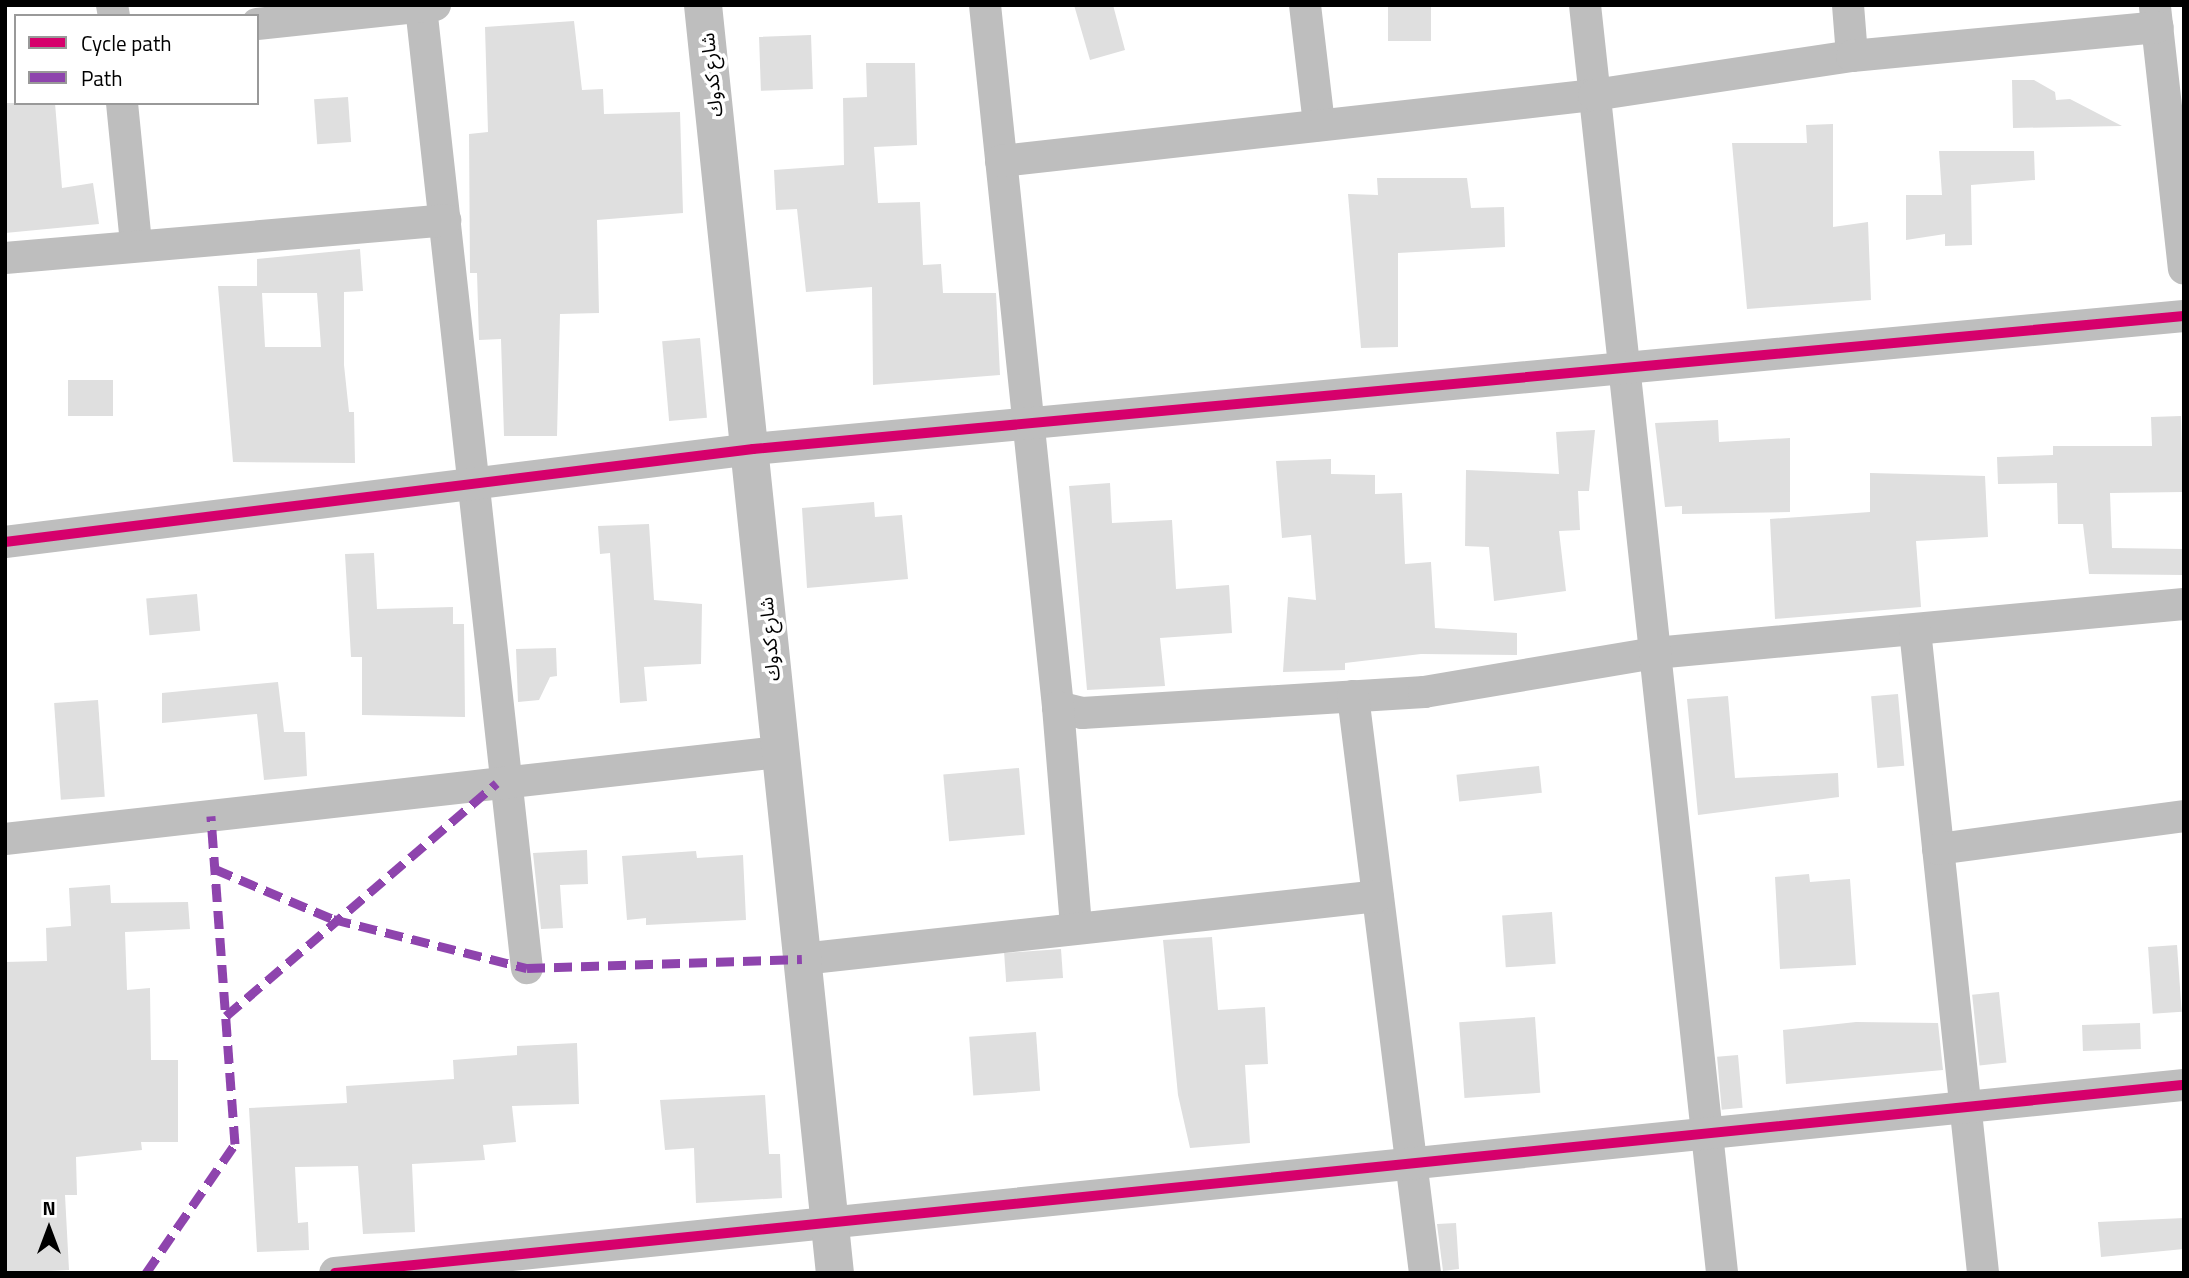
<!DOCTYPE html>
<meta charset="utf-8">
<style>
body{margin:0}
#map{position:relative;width:2189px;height:1278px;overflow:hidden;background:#fff;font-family:"Titillium Web","Noto Sans Arabic",sans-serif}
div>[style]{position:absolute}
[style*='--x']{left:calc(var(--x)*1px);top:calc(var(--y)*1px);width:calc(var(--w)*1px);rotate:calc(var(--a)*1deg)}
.building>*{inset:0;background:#dfdfdf;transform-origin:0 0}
.minor>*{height:32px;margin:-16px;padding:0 16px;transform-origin:16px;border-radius:16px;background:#bebebe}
.tertiary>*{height:38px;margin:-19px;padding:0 19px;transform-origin:19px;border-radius:19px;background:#bebebe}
.quiet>*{height:9px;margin-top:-4.5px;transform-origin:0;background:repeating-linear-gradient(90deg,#8e44ad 0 18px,transparent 0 27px)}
.cycleway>*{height:10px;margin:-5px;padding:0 5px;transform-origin:5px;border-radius:5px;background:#d6006c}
span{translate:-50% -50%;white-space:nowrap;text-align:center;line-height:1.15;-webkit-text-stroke:7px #fff;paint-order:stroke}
.street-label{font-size:19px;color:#000}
.frame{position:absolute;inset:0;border:7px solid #000;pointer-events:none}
.legend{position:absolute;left:14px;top:14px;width:245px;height:91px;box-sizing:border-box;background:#fff;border:2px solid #999;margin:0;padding:9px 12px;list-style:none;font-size:21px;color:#000}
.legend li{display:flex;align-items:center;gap:14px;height:35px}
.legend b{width:35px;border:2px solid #999}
.north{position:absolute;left:14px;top:1194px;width:70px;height:70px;-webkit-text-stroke:5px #fff;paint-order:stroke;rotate:0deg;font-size:19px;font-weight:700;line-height:28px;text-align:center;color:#000}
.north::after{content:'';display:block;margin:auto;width:24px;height:32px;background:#000;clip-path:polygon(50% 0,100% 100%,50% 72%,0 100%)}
</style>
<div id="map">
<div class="building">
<i style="clip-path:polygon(1074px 5px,1113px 5px,1125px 50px,1090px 60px)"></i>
<i style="left:1388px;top:5px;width:43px;height:36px"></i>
<i style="clip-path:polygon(574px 21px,582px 90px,603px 89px,604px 114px,680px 112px,683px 213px,597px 220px,599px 313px,560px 314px,557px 436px,504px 436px,501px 339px,479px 340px,477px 273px,470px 273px,469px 134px,488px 132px,485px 27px)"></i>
<i style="left:811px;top:35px;width:54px;height:52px;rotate:88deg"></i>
<i style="clip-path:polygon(866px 63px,915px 63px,917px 145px,874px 147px,878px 203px,920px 202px,923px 265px,941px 264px,943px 293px,996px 293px,1000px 375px,873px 385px,872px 287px,806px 292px,797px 209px,776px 210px,774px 170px,844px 165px,843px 98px,867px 97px)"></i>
<i style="clip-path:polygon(2012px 80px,2034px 80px,2055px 92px,2056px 100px,2070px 99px,2122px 126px,2013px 128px)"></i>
<i style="left:348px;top:97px;width:45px;height:34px;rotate:86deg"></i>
<i style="clip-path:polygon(5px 103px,55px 103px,62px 188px,93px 183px,99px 224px,5px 233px)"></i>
<i style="clip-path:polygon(1833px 124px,1833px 227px,1868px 222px,1871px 300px,1747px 309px,1732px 143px,1807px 143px,1806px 125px)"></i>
<i style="clip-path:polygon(1939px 151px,2034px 151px,2035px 180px,1971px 185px,1972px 245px,1945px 246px,1945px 234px,1906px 240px,1906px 195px,1942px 195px)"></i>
<i style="clip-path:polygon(1377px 178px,1467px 178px,1471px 208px,1504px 207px,1505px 247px,1398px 253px,1398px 347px,1361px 348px,1348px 194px,1378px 195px)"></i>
<i style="clip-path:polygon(evenodd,360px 249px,363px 291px,344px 292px,344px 365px,349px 412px,354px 412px,355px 463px,233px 462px,218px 286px,257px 286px,257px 259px,360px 249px,262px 293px,317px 293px,321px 347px,265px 347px,262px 293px)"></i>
<i style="left:700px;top:338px;width:80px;height:38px;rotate:85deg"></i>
<i style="left:68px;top:380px;width:45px;height:36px"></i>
<i style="clip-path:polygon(2181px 416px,2183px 492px,2110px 493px,2112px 548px,2184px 549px,2184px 575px,2089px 574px,2083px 524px,2058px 524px,2057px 483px,1998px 484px,1997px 457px,2053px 455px,2053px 446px,2152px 446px,2151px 417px)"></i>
<i style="clip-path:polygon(1718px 420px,1719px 442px,1790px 438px,1790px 512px,1682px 514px,1682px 506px,1665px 507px,1655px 423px)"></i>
<i style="clip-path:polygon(1595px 430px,1589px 491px,1578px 491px,1580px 530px,1559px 531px,1566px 591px,1494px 601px,1489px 547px,1465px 546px,1466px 470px,1559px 474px,1556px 432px)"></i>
<i style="clip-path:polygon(1331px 459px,1331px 474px,1375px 475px,1375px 494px,1402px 493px,1405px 564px,1431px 562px,1435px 628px,1517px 633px,1517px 655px,1421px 654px,1345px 663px,1345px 670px,1283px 672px,1288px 597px,1316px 600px,1311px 535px,1282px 538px,1276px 461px)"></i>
<i style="clip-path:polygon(1870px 473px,1985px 476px,1988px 537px,1916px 541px,1921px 607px,1775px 619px,1770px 519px,1870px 512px)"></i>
<i style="clip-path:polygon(1110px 483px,1112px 523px,1172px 520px,1176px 589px,1229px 585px,1232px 633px,1160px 638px,1165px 686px,1087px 690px,1069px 486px)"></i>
<i style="clip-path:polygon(874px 502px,875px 517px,902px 515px,908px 579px,807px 588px,802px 508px)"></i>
<i style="clip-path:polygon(649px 524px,654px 600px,702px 604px,701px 664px,644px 667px,647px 701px,620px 703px,610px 553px,600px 554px,598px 526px)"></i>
<i style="clip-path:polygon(374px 553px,377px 609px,453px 607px,453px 624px,464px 624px,465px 717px,362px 715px,362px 657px,351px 657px,345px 554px)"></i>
<i style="left:197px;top:594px;width:37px;height:51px;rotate:85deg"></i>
<i style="clip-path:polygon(556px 648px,557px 676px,550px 677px,539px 700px,518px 702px,516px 649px)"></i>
<i style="clip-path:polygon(278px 682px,284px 732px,305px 732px,307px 776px,264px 780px,257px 714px,162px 723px,162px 693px)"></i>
<i style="left:1898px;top:694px;width:72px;height:27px;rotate:85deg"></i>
<i style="clip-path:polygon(1728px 696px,1735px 778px,1838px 773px,1839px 797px,1698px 815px,1687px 699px)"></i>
<i style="left:98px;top:700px;width:97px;height:44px;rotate:86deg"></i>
<i style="left:1539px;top:766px;width:27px;height:83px;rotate:84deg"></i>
<i style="left:1019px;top:768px;width:67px;height:76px;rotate:85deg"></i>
<i style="clip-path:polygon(587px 850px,588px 884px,560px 885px,563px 928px,541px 929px,533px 853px)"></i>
<i style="clip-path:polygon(696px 851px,697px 858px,743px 855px,746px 920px,646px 925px,646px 918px,627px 920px,622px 856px)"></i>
<i style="clip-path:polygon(1809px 874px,1810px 882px,1850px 879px,1856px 965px,1780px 969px,1775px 877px)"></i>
<i style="clip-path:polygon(110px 885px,111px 903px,188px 902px,190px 929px,125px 932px,127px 990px,150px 988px,151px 1060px,178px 1060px,178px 1142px,141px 1142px,142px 1150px,76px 1157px,77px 1195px,65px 1195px,69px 1270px,5px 1273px,5px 962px,47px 961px,46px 928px,71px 926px,69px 888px)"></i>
<i style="left:1552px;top:912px;width:52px;height:50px;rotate:86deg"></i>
<i style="clip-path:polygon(1212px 937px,1218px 1010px,1265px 1007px,1268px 1064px,1245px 1065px,1250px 1143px,1190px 1148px,1178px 1095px,1163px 940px)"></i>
<i style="left:2177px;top:945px;width:67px;height:29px;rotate:86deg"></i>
<i style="left:1061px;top:949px;width:29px;height:57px;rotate:86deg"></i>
<i style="left:1999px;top:992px;width:71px;height:27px;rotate:84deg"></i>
<i style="left:1535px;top:1017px;width:76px;height:76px;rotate:86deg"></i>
<i style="clip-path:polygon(1856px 1022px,1938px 1023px,1943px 1070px,1786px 1084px,1783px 1030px)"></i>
<i style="left:2140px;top:1023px;width:26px;height:58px;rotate:88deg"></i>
<i style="left:1036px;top:1032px;width:59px;height:67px;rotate:86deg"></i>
<i style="clip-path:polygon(577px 1043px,579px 1104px,512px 1106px,516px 1142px,483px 1145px,485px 1160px,412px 1164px,415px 1232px,363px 1234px,358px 1166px,295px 1167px,298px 1223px,308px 1222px,309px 1250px,257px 1252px,249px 1108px,347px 1103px,346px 1086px,454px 1079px,453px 1060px,517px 1055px,517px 1046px)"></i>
<i style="left:1738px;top:1055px;width:53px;height:21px;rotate:85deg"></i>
<i style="clip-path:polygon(765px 1095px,769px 1154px,780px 1154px,782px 1198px,696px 1203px,694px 1148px,665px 1150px,660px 1100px)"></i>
<i style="clip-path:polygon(2184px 1218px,2184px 1249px,2101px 1257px,2098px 1222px)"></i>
<i style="clip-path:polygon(1456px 1223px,1459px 1269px,1443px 1271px,1437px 1224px)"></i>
</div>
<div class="minor">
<i style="--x:112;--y:5;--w:11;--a:80"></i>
<i style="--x:985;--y:5;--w:706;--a:84.06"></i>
<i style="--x:1058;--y:707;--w:25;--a:14"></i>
<i style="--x:1082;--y:713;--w:343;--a:-3.5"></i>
<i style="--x:1424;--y:692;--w:234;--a:-9.6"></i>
<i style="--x:1655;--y:653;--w:531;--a:-5.29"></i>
<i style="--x:1305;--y:5;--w:121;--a:83.3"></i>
<i style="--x:1585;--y:5;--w:1275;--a:83.83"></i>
<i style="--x:1848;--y:5;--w:51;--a:85.5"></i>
<i style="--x:421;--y:7;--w:967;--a:83.71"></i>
<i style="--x:2155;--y:7;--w:263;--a:83.7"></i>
<i style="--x:257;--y:24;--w:179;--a:-6.1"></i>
<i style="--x:122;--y:103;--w:142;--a:84.3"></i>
<i style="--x:1001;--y:161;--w:597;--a:-6.35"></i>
<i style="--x:1594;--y:95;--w:261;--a:-8.6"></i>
<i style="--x:1852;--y:56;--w:307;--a:-5.4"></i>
<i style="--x:5;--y:258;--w:442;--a:-4.9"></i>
<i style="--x:5;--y:542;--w:754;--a:-7.09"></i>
<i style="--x:753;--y:449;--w:1437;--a:-5.31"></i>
<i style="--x:1915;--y:630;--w:647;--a:83.96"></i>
<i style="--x:1353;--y:696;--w:581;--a:82.89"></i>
<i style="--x:1058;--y:707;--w:220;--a:85.3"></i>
<i style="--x:5;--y:839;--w:778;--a:-6.42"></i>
<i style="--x:1938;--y:849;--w:248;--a:-7.6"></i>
<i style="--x:802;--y:959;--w:579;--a:-6.24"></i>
<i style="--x:335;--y:1273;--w:1859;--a:-5.81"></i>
</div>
<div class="tertiary">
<i style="--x:703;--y:5;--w:1275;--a:84.06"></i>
</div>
<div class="quiet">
<i style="--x:215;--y:869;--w:128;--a:23"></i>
<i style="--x:333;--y:919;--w:200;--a:14.2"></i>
<i style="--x:527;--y:968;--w:275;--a:-1.9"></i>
<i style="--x:226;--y:1016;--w:357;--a:-40.7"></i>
<i style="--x:146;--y:1273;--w:157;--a:-55.4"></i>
<i style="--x:235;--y:1144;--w:329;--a:-94.2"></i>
</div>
<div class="cycleway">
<i style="--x:5;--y:542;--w:754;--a:-7.09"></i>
<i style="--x:753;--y:449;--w:1437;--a:-5.31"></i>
<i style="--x:335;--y:1273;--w:1859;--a:-5.81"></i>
</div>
<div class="street-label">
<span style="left:711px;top:75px;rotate:-96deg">شارع كدوك</span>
<span style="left:769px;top:639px;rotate:-95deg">شارع كدوك</span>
</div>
<div class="frame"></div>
<ul class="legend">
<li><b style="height:9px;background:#d6006c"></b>Cycle path</li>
<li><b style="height:9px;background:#8e44ad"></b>Path</li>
</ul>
<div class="north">N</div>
</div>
